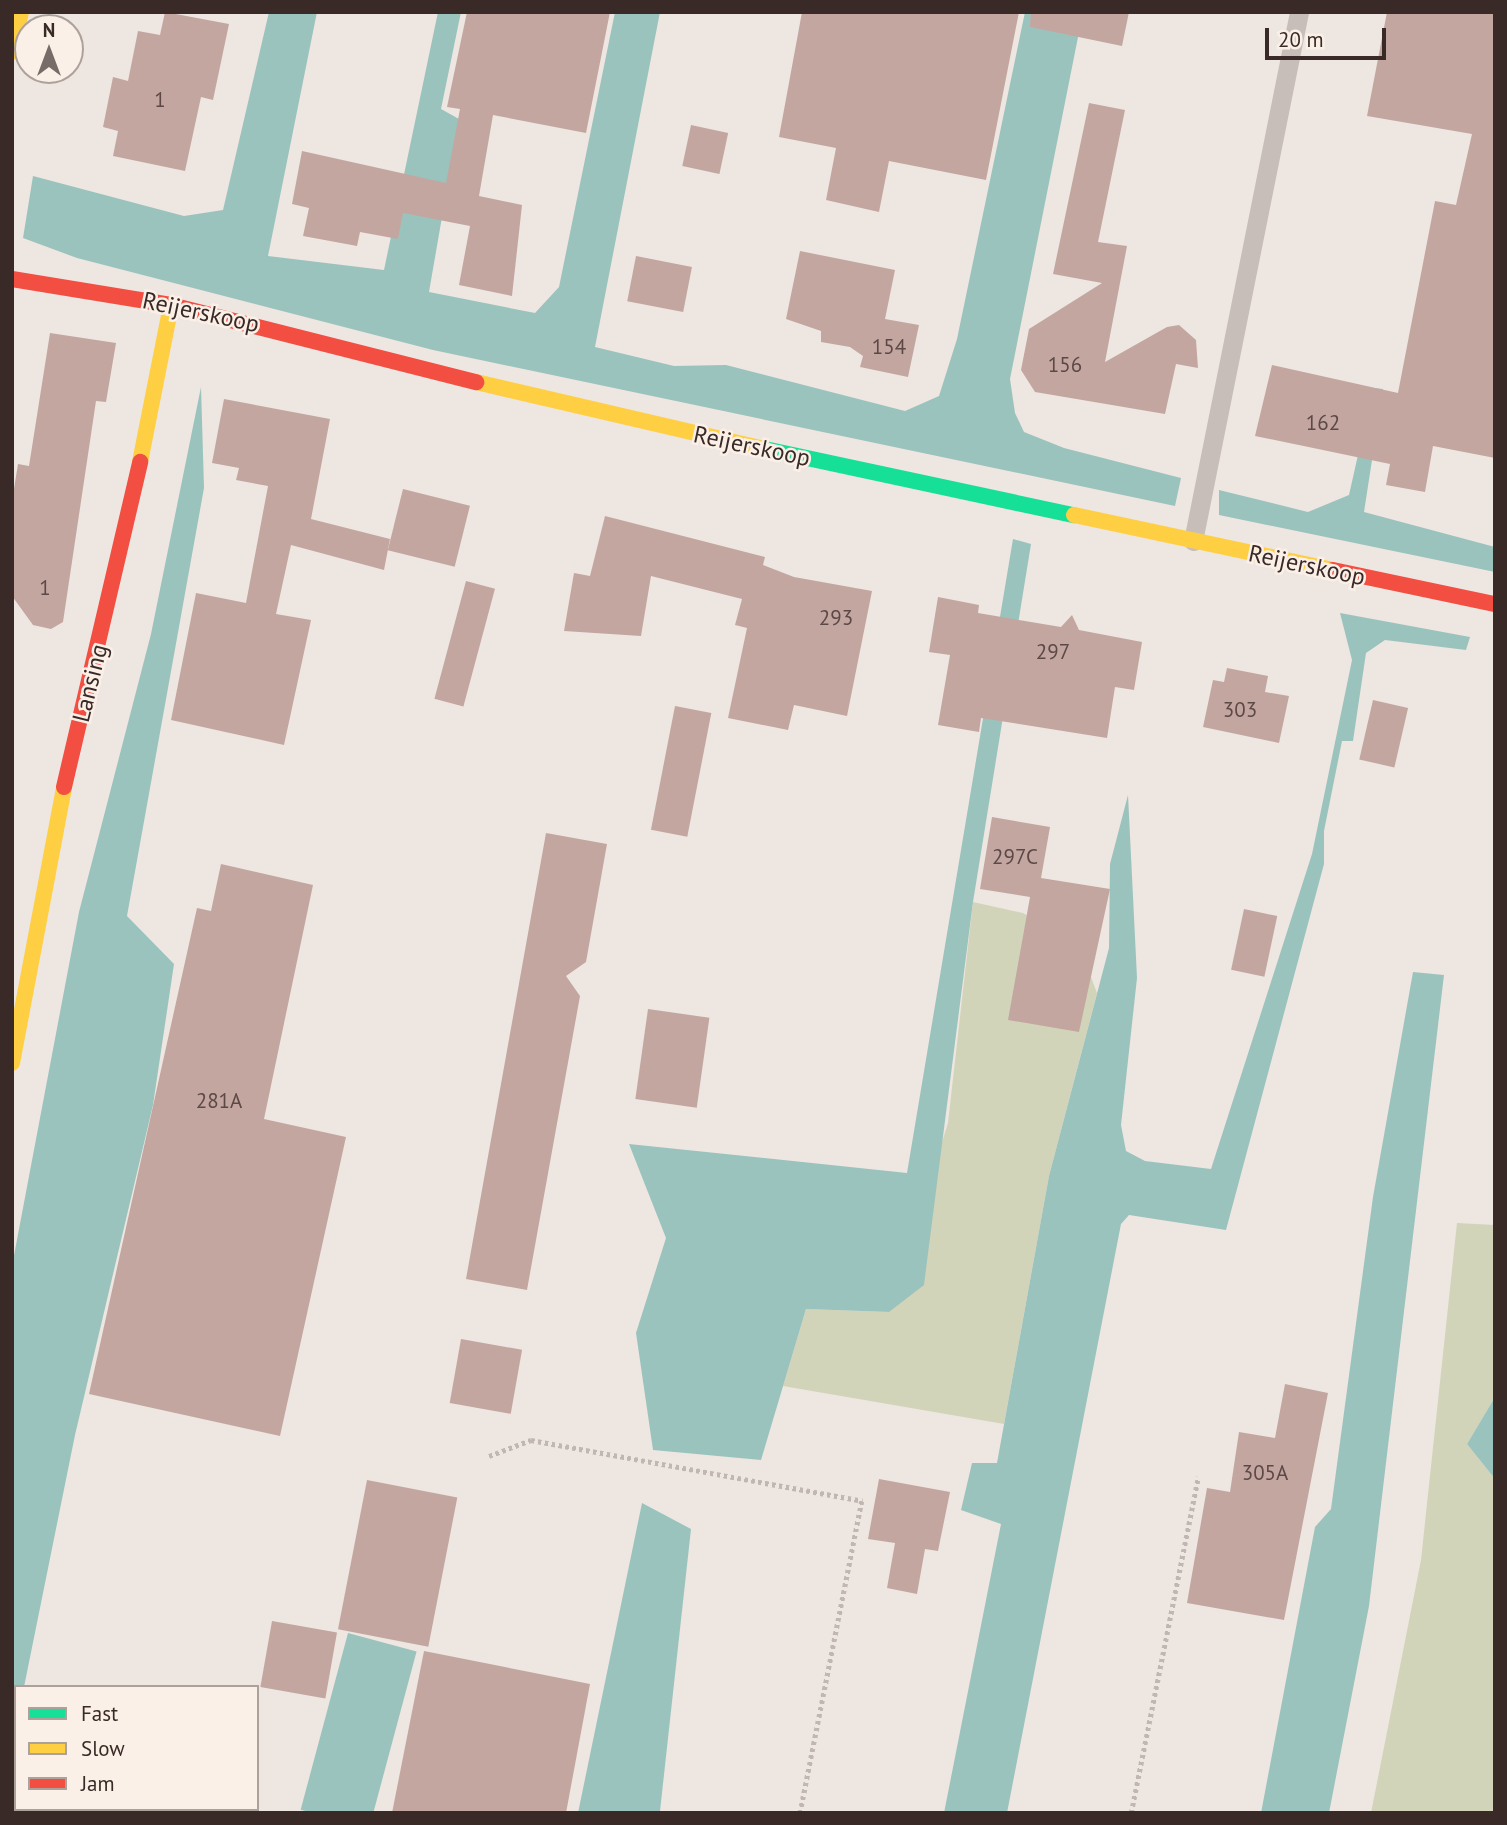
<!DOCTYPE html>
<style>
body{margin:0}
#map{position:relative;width:1507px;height:1825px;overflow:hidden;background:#eee6e1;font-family:"PT Sans",sans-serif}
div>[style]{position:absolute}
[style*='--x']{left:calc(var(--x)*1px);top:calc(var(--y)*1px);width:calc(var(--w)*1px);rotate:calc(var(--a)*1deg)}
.green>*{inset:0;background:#d2d4b9}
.water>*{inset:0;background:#9bc3bd;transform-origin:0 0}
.building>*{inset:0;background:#c4a6a1;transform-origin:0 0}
.path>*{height:4.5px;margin-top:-2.25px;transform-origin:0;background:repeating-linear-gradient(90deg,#c0b6b2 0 3.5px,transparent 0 7px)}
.lane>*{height:19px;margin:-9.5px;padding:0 9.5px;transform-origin:9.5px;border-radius:9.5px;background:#c8beb9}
.fast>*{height:16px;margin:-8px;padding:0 8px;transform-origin:8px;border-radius:8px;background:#16e098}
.slow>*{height:16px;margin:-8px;padding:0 8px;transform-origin:8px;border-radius:8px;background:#ffcf43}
.jam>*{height:16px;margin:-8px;padding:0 8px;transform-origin:8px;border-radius:8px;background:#f24e42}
span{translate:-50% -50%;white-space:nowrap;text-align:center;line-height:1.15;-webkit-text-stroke:5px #fbf0e8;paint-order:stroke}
.number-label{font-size:21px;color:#5c4946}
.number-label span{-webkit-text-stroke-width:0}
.street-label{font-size:24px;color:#392a27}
.frame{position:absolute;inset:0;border:14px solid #392a27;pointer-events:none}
.legend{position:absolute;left:14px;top:1685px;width:245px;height:126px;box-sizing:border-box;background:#fbf0e8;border:2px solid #ada19b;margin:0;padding:9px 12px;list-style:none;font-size:21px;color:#392a27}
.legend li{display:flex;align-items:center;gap:14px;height:35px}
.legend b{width:35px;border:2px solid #ada19b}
.north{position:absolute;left:14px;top:14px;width:70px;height:70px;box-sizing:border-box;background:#fbf0e8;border:2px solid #ada19b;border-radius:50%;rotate:0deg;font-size:19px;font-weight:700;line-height:28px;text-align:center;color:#392a27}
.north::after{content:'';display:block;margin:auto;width:24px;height:32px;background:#786c68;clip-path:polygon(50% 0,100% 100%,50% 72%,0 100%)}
.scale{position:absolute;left:1265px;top:28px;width:121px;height:32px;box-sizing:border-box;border:4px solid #392a27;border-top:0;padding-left:9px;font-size:21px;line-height:24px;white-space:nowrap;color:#392a27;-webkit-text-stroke:5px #fbf0e8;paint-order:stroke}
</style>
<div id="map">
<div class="green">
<i style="clip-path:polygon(973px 902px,1023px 913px,1058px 933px,1083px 956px,1097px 993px,1049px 1176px,1004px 1424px,783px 1386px,806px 1309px,889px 1312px,948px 1123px)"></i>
<i style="clip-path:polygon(1457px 1223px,1495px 1225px,1495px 1397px,1467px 1444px,1495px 1479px,1495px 1813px,1371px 1813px,1421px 1560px)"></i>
</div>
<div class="water">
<i style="clip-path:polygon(269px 12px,317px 12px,268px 256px,384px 270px,438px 12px,461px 12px,441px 109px,459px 119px,429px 292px,535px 313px,559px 287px,615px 12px,660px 12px,595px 347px,674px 366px,726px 365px,905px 411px,939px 396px,957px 339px,1025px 12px,1083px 12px,1010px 379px,1015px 413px,1024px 432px,1064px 448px,1181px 478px,1175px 506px,433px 350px,77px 258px,23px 238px,33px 176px,184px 216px,223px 210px)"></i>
<i style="clip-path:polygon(201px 387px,204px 488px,127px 916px,174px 964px,153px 1105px,75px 1435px,24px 1687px,16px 1687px,12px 1748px,12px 1266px,79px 912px,151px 634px)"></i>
<i style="clip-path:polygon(1373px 388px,1383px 389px,1364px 512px,1495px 547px,1495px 572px,1219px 515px,1219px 490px,1308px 512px,1349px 495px)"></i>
<i style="clip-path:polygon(1013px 539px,1031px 544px,973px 902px,924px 1285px,889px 1312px,806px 1309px,761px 1460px,653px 1450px,636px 1333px,666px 1238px,629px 1144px,907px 1173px)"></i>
<i style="clip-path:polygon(1340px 613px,1470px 637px,1466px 650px,1385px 640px,1366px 653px,1353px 741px,1342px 741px,1324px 831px,1324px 864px,1226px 1230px,1129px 1215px,1121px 1224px,1007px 1813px,944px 1813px,1001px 1524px,961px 1510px,972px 1463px,997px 1463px,1049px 1176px,1109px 948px,1110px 864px,1128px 795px,1137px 978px,1121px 1125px,1126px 1151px,1145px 1161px,1211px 1169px,1312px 854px,1352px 660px)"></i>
<i style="clip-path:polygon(1413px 972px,1444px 975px,1369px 1606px,1329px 1813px,1261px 1813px,1315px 1527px,1331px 1509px,1373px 1197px)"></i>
<i style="clip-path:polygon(1495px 1397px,1495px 1479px,1467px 1444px)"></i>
<i style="clip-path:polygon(642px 1503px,691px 1529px,660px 1811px,578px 1813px)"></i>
<i style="left:348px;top:1633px;width:71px;height:183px;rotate:15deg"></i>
</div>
<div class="building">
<i style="clip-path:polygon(165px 12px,229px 24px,213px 100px,201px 97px,185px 171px,113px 156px,118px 131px,103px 127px,113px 77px,128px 81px,138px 31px,160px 35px)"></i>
<i style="clip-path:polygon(467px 12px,610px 12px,586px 133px,493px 115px,479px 196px,522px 205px,512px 296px,459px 285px,470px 226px,403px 213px,398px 239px,360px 232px,357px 246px,303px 236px,309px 208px,292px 204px,302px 151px,446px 183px,460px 109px,447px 107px)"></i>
<i style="clip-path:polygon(802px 12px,1019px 12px,986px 180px,889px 161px,879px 212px,826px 200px,836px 148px,779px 137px)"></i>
<i style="clip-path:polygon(1031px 12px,1129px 12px,1122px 46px,1030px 27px)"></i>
<i style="clip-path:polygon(1387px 12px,1495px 12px,1495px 458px,1433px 446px,1425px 492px,1386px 485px,1390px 464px,1255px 436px,1272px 365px,1398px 393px,1435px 201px,1456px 205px,1472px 134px,1367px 116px)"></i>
<i style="clip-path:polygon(1089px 103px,1125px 110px,1098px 242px,1127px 246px,1105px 362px,1167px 327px,1179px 325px,1196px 340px,1198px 368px,1176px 364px,1165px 414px,1035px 392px,1021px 370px,1029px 329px,1102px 283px,1053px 274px)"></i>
<i style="left:691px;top:125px;width:38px;height:42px;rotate:12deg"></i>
<i style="clip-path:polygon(800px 251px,895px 270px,885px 319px,919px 325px,908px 377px,860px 367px,863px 356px,850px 347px,821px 342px,821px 331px,786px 319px)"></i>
<i style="left:636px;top:256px;width:57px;height:46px;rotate:11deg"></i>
<i style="clip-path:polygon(50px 333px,116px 343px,106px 402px,96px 401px,63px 622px,51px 629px,33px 625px,12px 596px,12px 501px,18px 464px,29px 466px)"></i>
<i style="clip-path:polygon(224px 399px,330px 419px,311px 519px,390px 539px,384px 570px,291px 545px,276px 614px,311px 620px,284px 745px,171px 720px,196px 593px,246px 603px,268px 486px,236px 480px,239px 468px,212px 463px)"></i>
<i style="left:403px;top:489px;width:69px;height:63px;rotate:14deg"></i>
<i style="clip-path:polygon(605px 516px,765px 557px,763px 565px,794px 577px,872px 591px,847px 716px,794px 705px,788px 730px,728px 718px,747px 628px,735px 625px,742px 599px,651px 576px,641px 636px,564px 631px,574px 573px,590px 576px)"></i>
<i style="left:466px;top:581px;width:30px;height:122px;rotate:15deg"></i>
<i style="clip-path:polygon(938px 597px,979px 605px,978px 613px,1061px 627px,1072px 615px,1079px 630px,1142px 642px,1134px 690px,1115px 687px,1107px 738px,981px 718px,979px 732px,938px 725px,950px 655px,929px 652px)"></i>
<i style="clip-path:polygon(1227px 668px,1268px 676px,1265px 692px,1289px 696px,1279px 743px,1203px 727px,1213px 680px,1224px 682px)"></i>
<i style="left:1373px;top:700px;width:36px;height:61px;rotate:13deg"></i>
<i style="left:675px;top:706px;width:37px;height:126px;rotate:11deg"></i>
<i style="clip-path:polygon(992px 817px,1050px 827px,1041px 878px,1110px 889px,1079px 1032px,1008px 1020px,1030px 897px,980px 889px)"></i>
<i style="clip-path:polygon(546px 833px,607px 844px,586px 962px,566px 976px,580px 996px,527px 1290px,466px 1279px)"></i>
<i style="clip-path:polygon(221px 864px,313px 885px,264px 1119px,346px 1137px,280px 1436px,89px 1394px,197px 908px,211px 911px)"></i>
<i style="left:1244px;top:909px;width:34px;height:62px;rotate:12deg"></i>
<i style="left:648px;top:1009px;width:62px;height:91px;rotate:8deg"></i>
<i style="left:461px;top:1339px;width:62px;height:65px;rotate:10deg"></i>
<i style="clip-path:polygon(1285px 1384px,1328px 1393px,1284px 1620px,1187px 1603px,1207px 1488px,1230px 1492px,1239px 1432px,1275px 1438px)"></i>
<i style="clip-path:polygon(879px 1479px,950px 1492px,938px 1551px,925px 1549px,917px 1594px,887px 1588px,895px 1543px,868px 1539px)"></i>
<i style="left:367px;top:1480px;width:92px;height:152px;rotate:11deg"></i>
<i style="left:272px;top:1621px;width:66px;height:67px;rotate:10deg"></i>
<i style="clip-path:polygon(424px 1651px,590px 1684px,566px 1813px,392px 1813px)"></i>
</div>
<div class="path">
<i style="--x:489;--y:1456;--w:45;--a:-20.9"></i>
<i style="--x:531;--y:1440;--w:337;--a:10.4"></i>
<i style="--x:862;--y:1501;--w:318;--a:101.2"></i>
<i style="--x:1131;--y:1813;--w:343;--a:-78.7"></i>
</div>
<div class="lane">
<i style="--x:1193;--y:541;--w:540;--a:-78.67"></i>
</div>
<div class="fast">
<i style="--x:765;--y:449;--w:316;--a:12.1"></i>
</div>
<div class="slow">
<i style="--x:12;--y:52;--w:41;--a:-77.3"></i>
<i style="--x:476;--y:382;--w:297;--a:13.1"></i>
<i style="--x:140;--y:462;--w:160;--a:-78.8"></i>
<i style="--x:1074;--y:515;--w:265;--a:12"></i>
<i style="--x:12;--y:1063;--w:281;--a:-79.3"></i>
</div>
<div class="jam">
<i style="--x:12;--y:279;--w:161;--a:9.3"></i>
<i style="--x:171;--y:305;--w:315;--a:14.2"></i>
<i style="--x:1333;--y:570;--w:166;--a:11.9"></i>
<i style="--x:64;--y:787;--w:334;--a:-76.8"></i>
</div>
<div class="number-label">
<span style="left:160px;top:100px">1</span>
<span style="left:889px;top:347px">154</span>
<span style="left:1065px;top:365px">156</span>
<span style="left:1323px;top:423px">162</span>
<span style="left:45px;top:588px">1</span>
<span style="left:836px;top:618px">293</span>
<span style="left:1053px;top:652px">297</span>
<span style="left:1240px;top:710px">303</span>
<span style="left:1015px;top:857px">297C</span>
<span style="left:219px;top:1101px">281A</span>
<span style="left:1265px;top:1473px">305A</span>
</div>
<div class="street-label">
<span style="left:201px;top:312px;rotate:12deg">Reijerskoop</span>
<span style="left:752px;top:446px;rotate:12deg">Reijerskoop</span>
<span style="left:1307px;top:565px;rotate:12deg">Reijerskoop</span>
<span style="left:90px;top:683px;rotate:-76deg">Lansing</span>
</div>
<div class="frame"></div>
<ul class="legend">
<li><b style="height:9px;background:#16e098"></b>Fast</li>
<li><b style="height:9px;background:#ffcf43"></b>Slow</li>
<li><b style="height:9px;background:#f24e42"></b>Jam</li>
</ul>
<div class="north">N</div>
<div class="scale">20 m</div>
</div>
